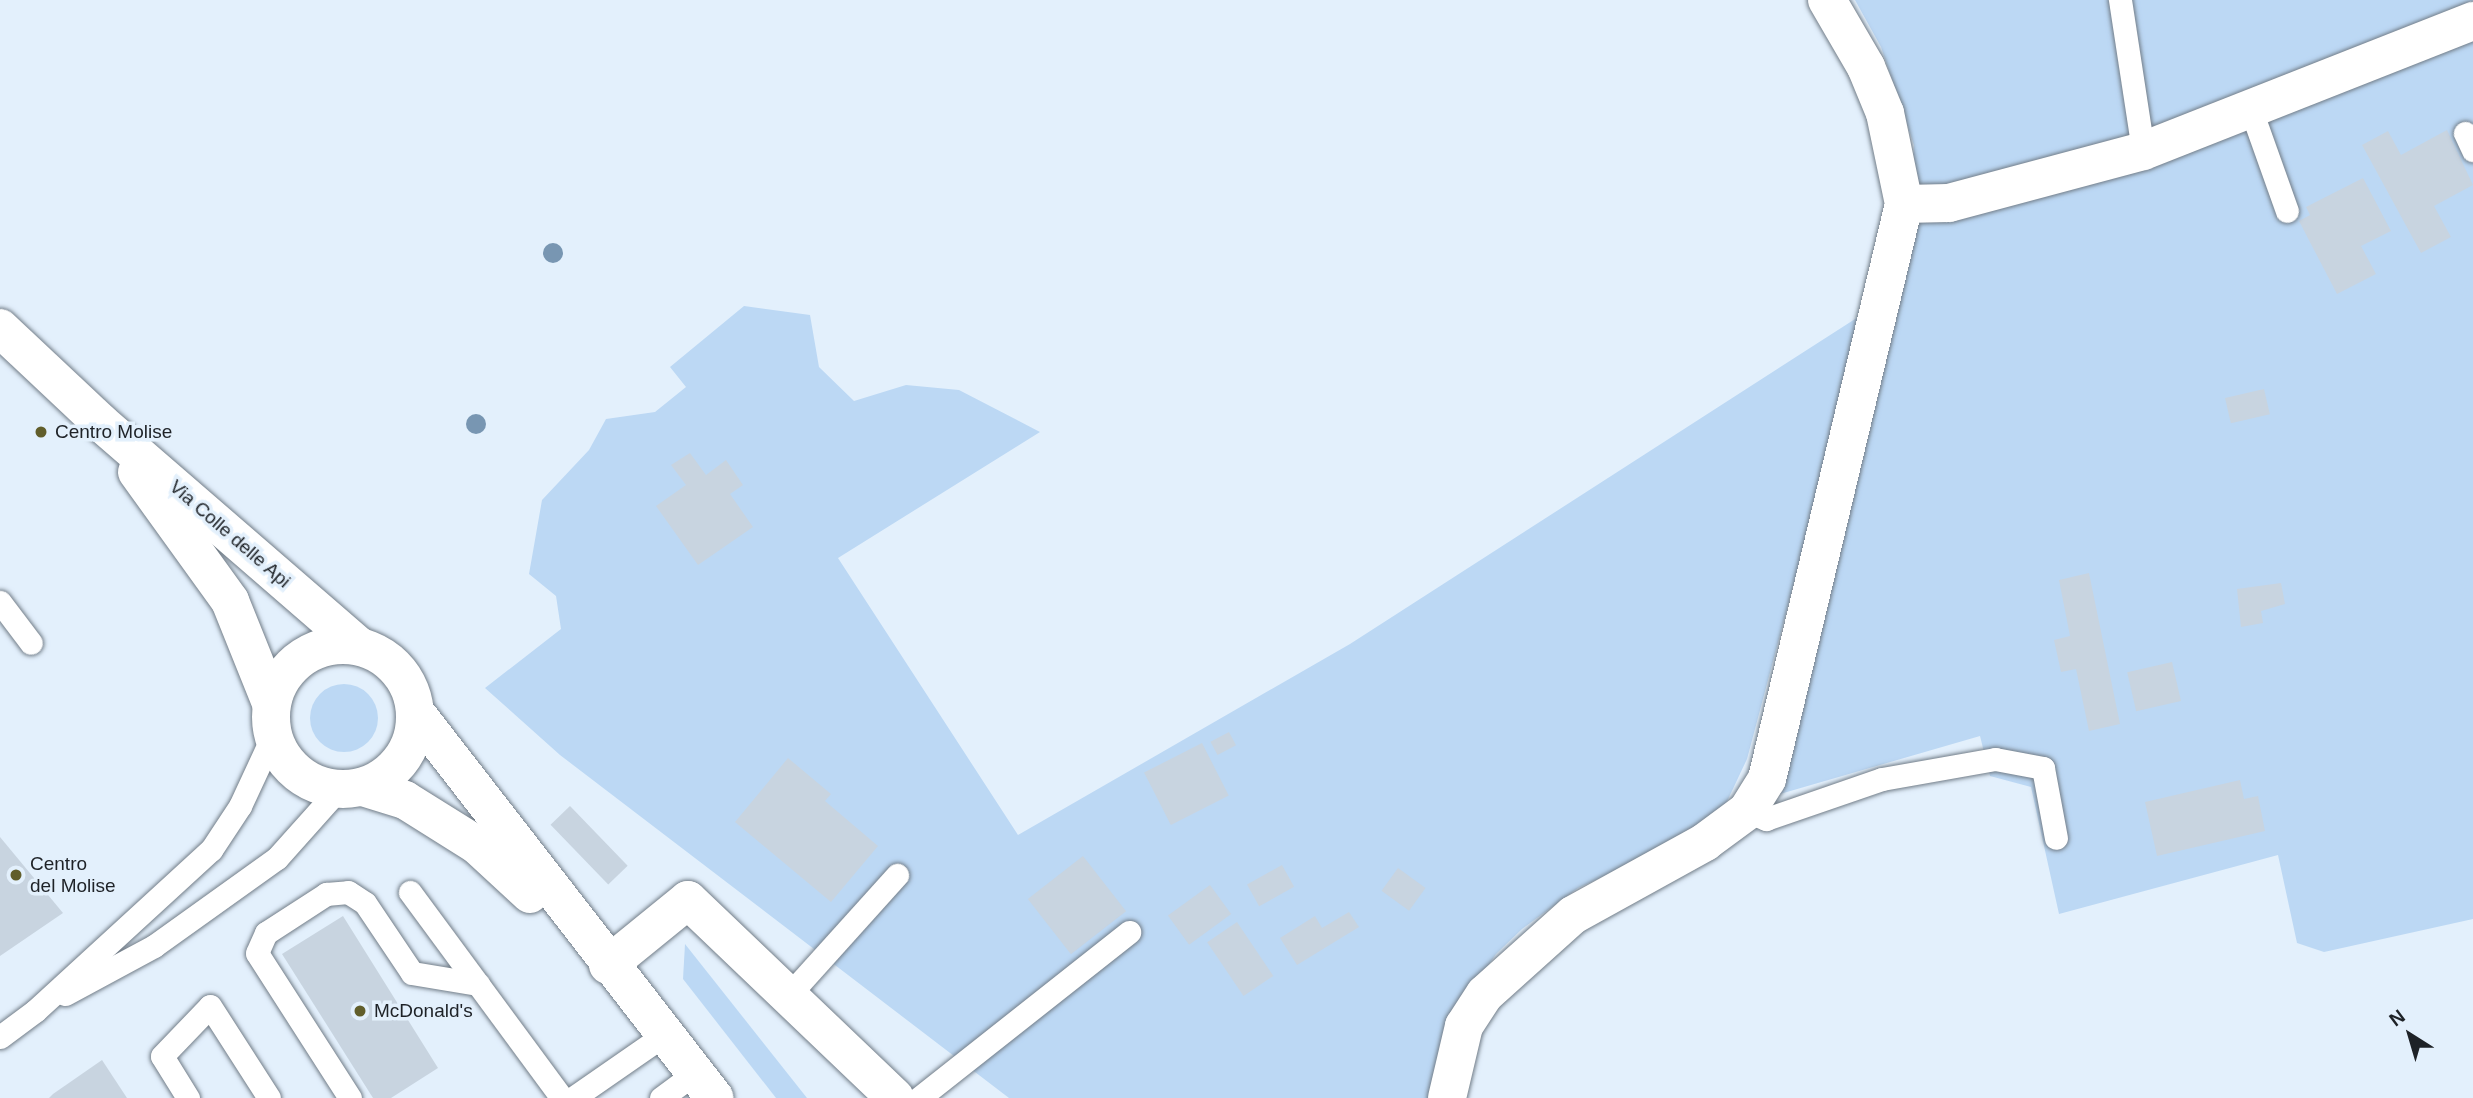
<!DOCTYPE html>
<style>
body{margin:0}
#map{position:relative;width:2473px;height:1098px;overflow:hidden;background:#e3f0fc;font-family:Helvetica,sans-serif}
div>[style]{position:absolute}
[style*='--x']{left:calc(var(--x)*1px);top:calc(var(--y)*1px);width:calc(var(--w)*1px);rotate:calc(var(--a)*1deg)}
.green>*{inset:0;background:#bcd8f4}
.round{border-radius:50%}
.building>*{inset:0;background:#c8d4e0;transform-origin:0 0}
.roads{filter:drop-shadow(0 0 2px #727d88) drop-shadow(0 0 2px #727d88)}
.service>*{height:23px;margin:-11.5px;padding:0 11.5px;transform-origin:11.5px;border-radius:11.5px;background:#fff}
.minor>*{height:38px;margin:-19px;padding:0 19px;transform-origin:19px;border-radius:19px;background:#fff}
.secondary>*{height:38px;margin:-19px;padding:0 19px;transform-origin:19px;border-radius:19px;background:#fff}
.secondary>.ring{margin:-19px;padding:0;box-sizing:content-box;background:none;border:38px solid #fff;border-radius:50%}
.trees>*{width:20px;height:20px;margin:-10px;border-radius:50%;background:#7896b2}
.dots>*{width:19px;height:19px;translate:-50% -50%;box-sizing:border-box;border:4px solid #e3f0fc;border-radius:50%}
span{translate:-50% -50%;white-space:nowrap;text-align:center;line-height:1.15;-webkit-text-stroke:7px #e3f0fc;paint-order:stroke}
.poi-label{font-size:19px;color:#1e2227}
.left{translate:0 -50%;text-align:left}
.street-label{font-size:19px;color:#1e2227}
.north{position:absolute;left:2375px;top:1000px;width:70px;height:70px;-webkit-text-stroke:5px #e3f0fc;paint-order:stroke;rotate:323deg;font-size:19px;font-weight:700;line-height:28px;text-align:center;color:#1e2227}
.north::after{content:'';display:block;margin:auto;width:24px;height:32px;background:#1e2227;clip-path:polygon(50% 0,100% 100%,50% 72%,0 100%)}
</style>
<div id="map">
<div class="green">
<i style="clip-path:polygon(1855px 0,2473px 0,2473px 919px,2324px 952px,2297px 943px,2278px 855px,2059px 914px,2031px 787px,1990px 776px,1980px 736px,1780px 794px,1910px 239px,1914px 145px,1881px 47px)"></i>
<i style="clip-path:polygon(744px 306px,810px 315px,819px 367px,854px 401px,906px 385px,959px 390px,1040px 432px,838px 558px,1018px 835px,1350px 644px,1866px 312px,1747px 759px,1722px 812px,1657px 852px,1578px 888px,1522px 929px,1496px 954px,1452px 1018px,1429px 1098px,1009px 1098px,560px 755px,485px 688px,561px 629px,556px 596px,529px 574px,542px 500px,589px 450px,606px 419px,655px 412px,686px 387px,670px 367px)"></i>
<i class="round" style="left:310px;top:684px;width:68px;height:68px"></i>
<i style="clip-path:polygon(685px 944px,807px 1098px,776px 1098px,683px 979px)"></i>
</div>
<div class="building">
<i style="clip-path:polygon(2447px 130px,2473px 185px,2434px 206px,2451px 237px,2421px 253px,2362px 145px,2388px 131px,2401px 155px)"></i>
<i style="clip-path:polygon(2363px 178px,2391px 231px,2361px 246px,2376px 274px,2337px 294px,2299px 221px,2310px 215px,2306px 207px)"></i>
<i style="left:2264px;top:389px;width:26px;height:40px;rotate:77deg"></i>
<i style="clip-path:polygon(690px 453px,706px 475px,726px 460px,743px 485px,730px 494px,753px 527px,698px 565px,656px 506px,686px 485px,671px 465px)"></i>
<i style="clip-path:polygon(2089px 573px,2120px 724px,2089px 731px,2076px 669px,2061px 672px,2054px 640px,2070px 636px,2059px 580px)"></i>
<i style="clip-path:polygon(2281px 583px,2285px 604px,2261px 611px,2263px 623px,2241px 627px,2237px 589px)"></i>
<i style="left:2172px;top:662px;width:40px;height:46px;rotate:77deg"></i>
<i style="left:1229px;top:732px;width:15px;height:21px;rotate:62deg"></i>
<i style="left:1202px;top:743px;width:59px;height:65px;rotate:63deg"></i>
<i style="clip-path:polygon(788px 758px,831px 794px,825px 801px,878px 846px,831px 902px,735px 822px)"></i>
<i style="clip-path:polygon(2240px 780px,2244px 799px,2258px 796px,2265px 831px,2157px 856px,2145px 802px)"></i>
<i style="left:570px;top:806px;width:83px;height:27px;rotate:46deg"></i>
<i style="clip-path:polygon(0 837px,63px 913px,0 956px)"></i>
<i style="left:1083px;top:856px;width:70px;height:70px;rotate:52deg"></i>
<i style="left:1282px;top:865px;width:25px;height:40px;rotate:61deg"></i>
<i style="left:1398px;top:868px;width:34px;height:28px;rotate:36deg"></i>
<i style="left:1210px;top:885px;width:36px;height:52px;rotate:54deg"></i>
<i style="clip-path:polygon(1349px 912px,1359px 927px,1297px 965px,1280px 938px,1315px 916px,1322px 928px)"></i>
<i style="clip-path:polygon(343px 916px,438px 1068px,391px 1098px,373px 1098px,282px 954px)"></i>
<i style="left:1237px;top:922px;width:65px;height:36px;rotate:56deg"></i>
<i style="clip-path:polygon(102px 1060px,127px 1098px,49px 1098px,53px 1094px)"></i>
</div>
<div class="roads">
<div class="service">
<i style="--x:2120;--y:0;--w:153;--a:81.3"></i>
<i style="--x:2251;--y:110;--w:107;--a:70.4"></i>
<i style="--x:2465;--y:133;--w:19;--a:65"></i>
<i style="--x:0;--y:602;--w:51;--a:52.9"></i>
<i style="--x:1747;--y:811;--w:21;--a:23"></i>
<i style="--x:1766;--y:819;--w:123;--a:-19"></i>
<i style="--x:1882;--y:779;--w:115;--a:-10"></i>
<i style="--x:1995;--y:759;--w:49;--a:10.6"></i>
<i style="--x:2043;--y:768;--w:71;--a:79.5"></i>
<i style="--x:410;--y:892;--w:256;--a:53.6"></i>
<i style="--x:65;--y:994;--w:101;--a:-28.3"></i>
<i style="--x:154;--y:946;--w:151;--a:-35.6"></i>
<i style="--x:277;--y:858;--w:90;--a:-48.2"></i>
<i style="--x:788;--y:996;--w:163;--a:-48"></i>
<i style="--x:0;--y:1037;--w:44;--a:-36.6"></i>
<i style="--x:35;--y:1011;--w:239;--a:-42.5"></i>
<i style="--x:211;--y:850;--w:53;--a:-56.6"></i>
<i style="--x:240;--y:806;--w:76;--a:-65.1"></i>
<i style="--x:188;--y:1098;--w:49;--a:-121.8"></i>
<i style="--x:162;--y:1056;--w:69;--a:-46.2"></i>
<i style="--x:210;--y:1006;--w:109;--a:57.3"></i>
<i style="--x:350;--y:1098;--w:172;--a:-122.7"></i>
<i style="--x:257;--y:953;--w:22;--a:-66"></i>
<i style="--x:266;--y:933;--w:72;--a:-33"></i>
<i style="--x:326;--y:894;--w:22;--a:-5"></i>
<i style="--x:348;--y:892;--w:20;--a:33"></i>
<i style="--x:365;--y:903;--w:84;--a:56.1"></i>
<i style="--x:412;--y:973;--w:67;--a:9.5"></i>
<i style="--x:573;--y:1098;--w:111;--a:-34.7"></i>
<i style="--x:661;--y:1098;--w:42;--a:-36.3"></i>
<i style="--x:919;--y:1098;--w:268;--a:-38.3"></i>
</div>
<div class="minor">
<i style="--x:1827;--y:0;--w:78;--a:59.8"></i>
<i style="--x:1866;--y:67;--w:50;--a:67.6"></i>
<i style="--x:1885;--y:113;--w:93;--a:78.2"></i>
<i style="--x:1904;--y:204;--w:45;--a:-1.3"></i>
<i style="--x:1949;--y:203;--w:201;--a:-15"></i>
<i style="--x:2143;--y:151;--w:355;--a:-21.5"></i>
<i style="--x:608;--y:965;--w:103;--a:-39.1"></i>
<i style="--x:688;--y:900;--w:286;--a:43.7"></i>
<i style="--x:1447;--y:1098;--w:74;--a:-76.7"></i>
<i style="--x:1464;--y:1026;--w:38;--a:-57"></i>
<i style="--x:1485;--y:994;--w:118;--a:-41.9"></i>
<i style="--x:1573;--y:915;--w:151;--a:-28.9"></i>
<i style="--x:1705;--y:842;--w:52;--a:-36.4"></i>
<i style="--x:1747;--y:811;--w:38;--a:-58"></i>
<i style="--x:1767;--y:779;--w:591;--a:-76.6"></i>
</div>
<div class="secondary">
<i style="--x:0;--y:328;--w:137;--a:43.2"></i>
<i style="--x:100;--y:422;--w:342;--a:40.9"></i>
<i style="--x:137;--y:472;--w:159;--a:54.2"></i>
<i style="--x:230;--y:601;--w:110;--a:68.1"></i>
<i class="ring" style="left:271px;top:645px;width:106px;height:106px"></i>
<i style="--x:416;--y:713;--w:487;--a:52.2"></i>
<i style="--x:363;--y:787;--w:44;--a:17.2"></i>
<i style="--x:405;--y:800;--w:85;--a:32"></i>
<i style="--x:477;--y:845;--w:72;--a:42.8"></i>
</div>
</div>
<div class="trees">
<i style="left:553px;top:253px"></i>
<i style="left:476px;top:424px"></i>
</div>
<div class="dots">
<i style="left:41px;top:432px;background:#615e2b"></i>
<i style="left:16px;top:875px;background:#615e2b"></i>
<i style="left:360px;top:1011px;background:#615e2b"></i>
</div>
<div class="poi-label">
<span class="left" style="left:55px;top:432px">Centro Molise</span>
<span class="left" style="left:30px;top:875px">Centro<br>del Molise</span>
<span class="left" style="left:374px;top:1011px">McDonald's</span>
</div>
<div class="street-label">
<span style="left:230px;top:534px;rotate:41deg">Via Colle delle Api</span>
</div>
<div class="north">N</div>
</div>
